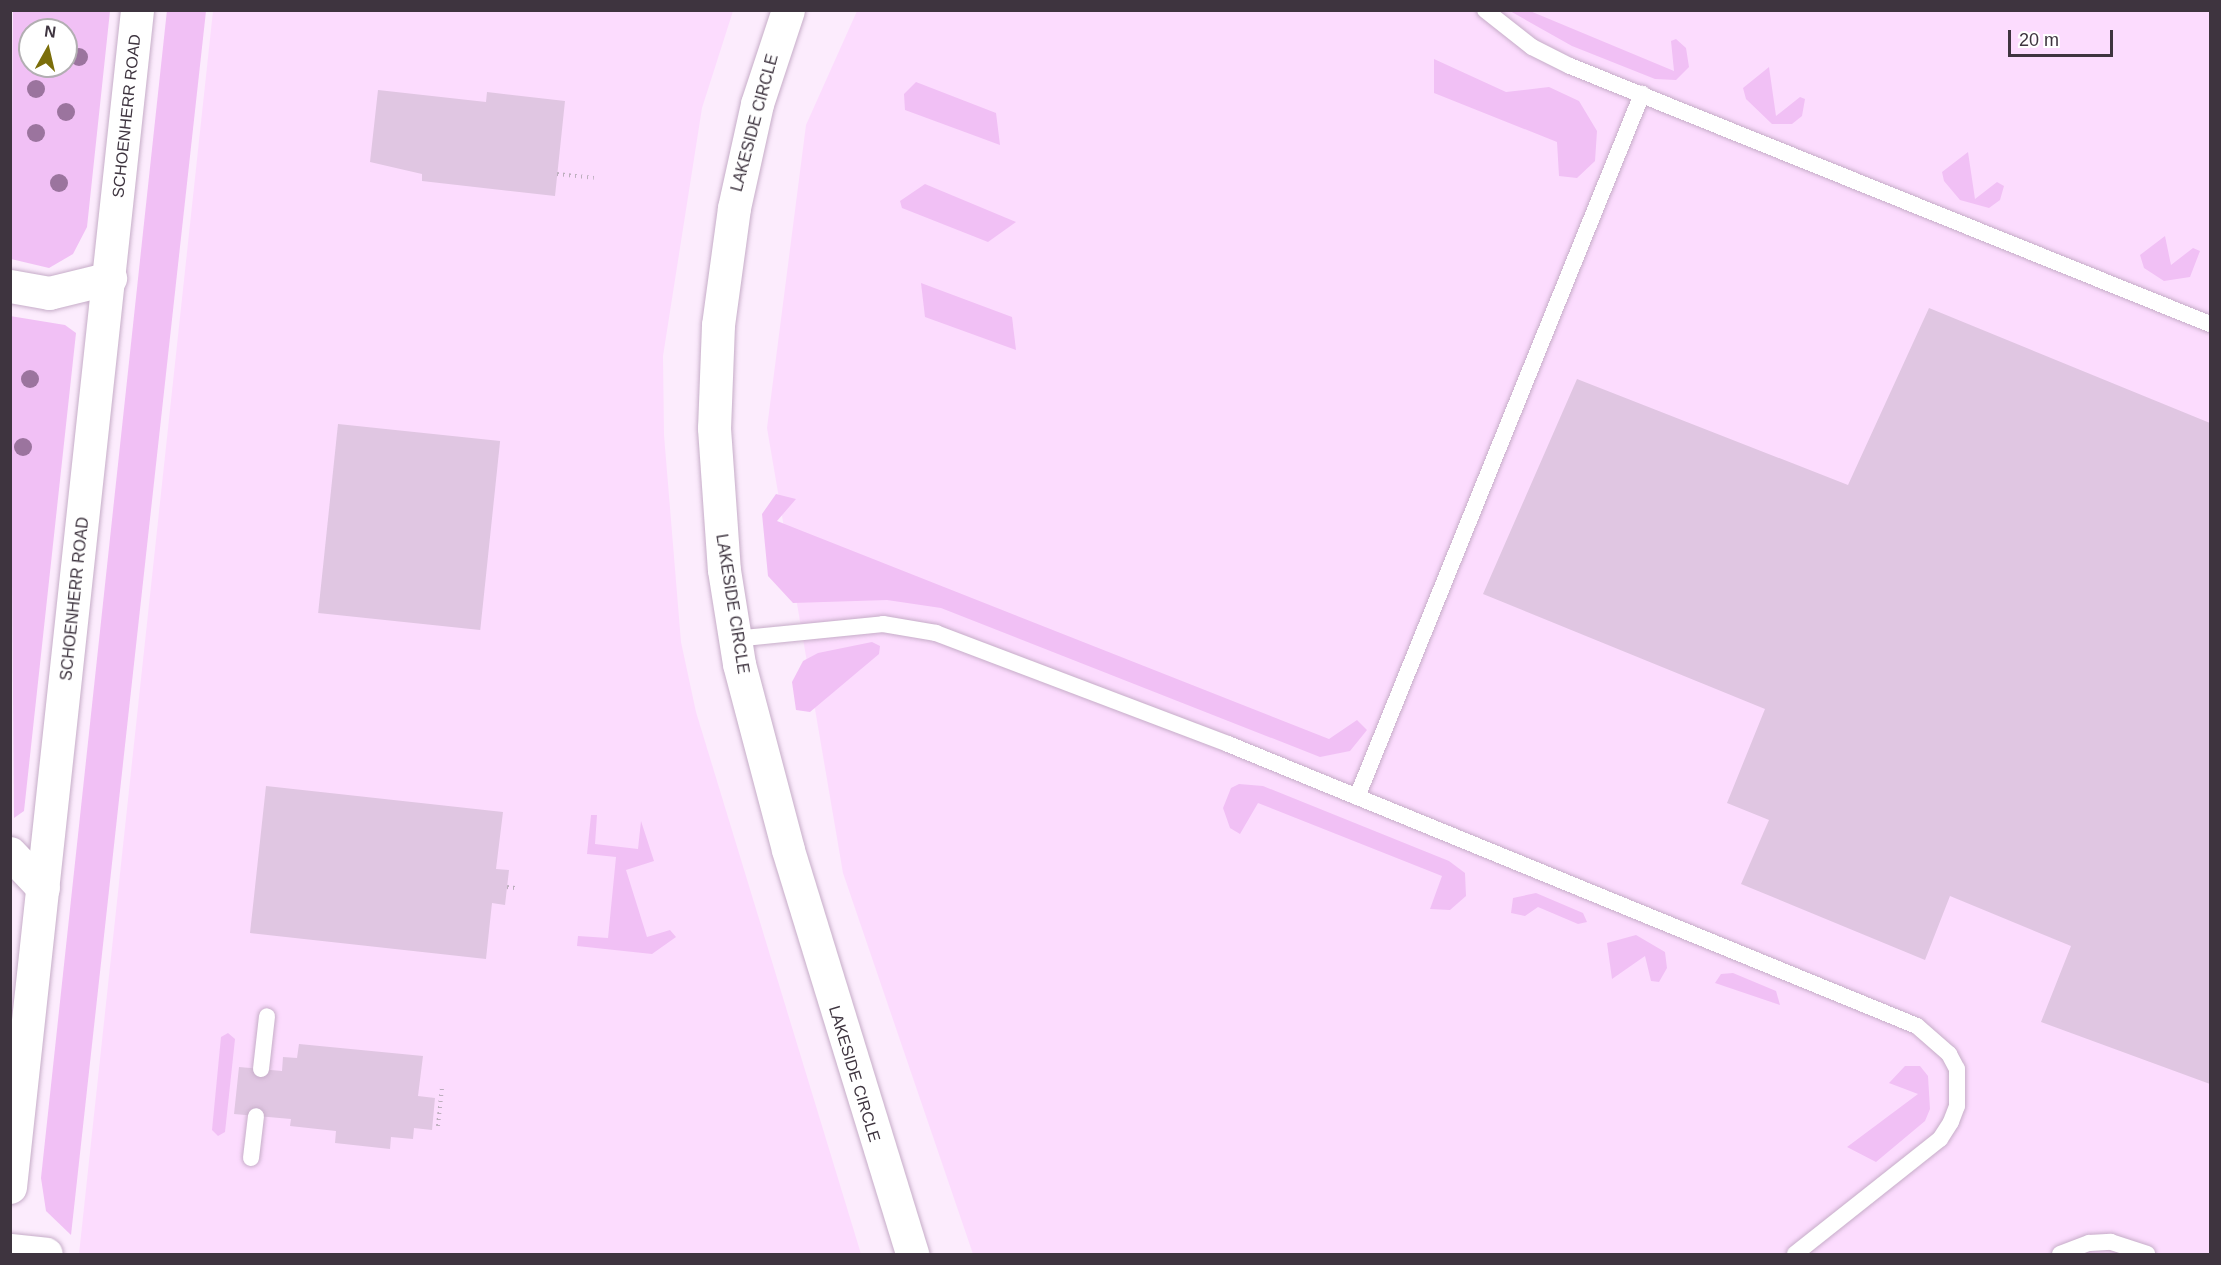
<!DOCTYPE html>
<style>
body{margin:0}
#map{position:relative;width:2221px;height:1265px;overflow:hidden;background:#fcecfd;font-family:Helvetica,sans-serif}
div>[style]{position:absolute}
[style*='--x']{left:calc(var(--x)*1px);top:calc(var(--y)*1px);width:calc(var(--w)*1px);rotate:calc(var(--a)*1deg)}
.built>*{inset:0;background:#fcdcfe}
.green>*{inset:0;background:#f1c0f5}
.building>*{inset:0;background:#e0c6e2;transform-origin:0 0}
.path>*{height:4px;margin-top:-2px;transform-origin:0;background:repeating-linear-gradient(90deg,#bdafbe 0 1.5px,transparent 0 6px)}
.roads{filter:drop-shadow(0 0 2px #c6adc8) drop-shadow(0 0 2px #c6adc8)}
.service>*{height:16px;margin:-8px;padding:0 8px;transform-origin:8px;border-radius:8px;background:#fff}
.minor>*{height:33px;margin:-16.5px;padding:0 16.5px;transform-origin:16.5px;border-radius:16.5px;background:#fff}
.secondary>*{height:33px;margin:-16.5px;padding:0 16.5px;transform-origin:16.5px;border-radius:16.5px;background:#fff}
.trees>*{width:18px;height:18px;margin:-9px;border-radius:50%;background:#9b749e}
span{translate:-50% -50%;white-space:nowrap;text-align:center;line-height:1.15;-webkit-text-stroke:6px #fff;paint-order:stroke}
.street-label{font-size:16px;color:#3e343f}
.frame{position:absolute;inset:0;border:12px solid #3e343f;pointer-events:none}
.north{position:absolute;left:18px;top:18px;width:60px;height:60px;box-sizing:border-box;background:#fff;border:2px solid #b2aeb2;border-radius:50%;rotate:8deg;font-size:16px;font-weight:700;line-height:24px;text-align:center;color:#3e343f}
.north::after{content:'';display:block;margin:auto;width:21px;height:27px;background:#7b6e0a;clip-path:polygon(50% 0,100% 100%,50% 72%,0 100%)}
.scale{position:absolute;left:2008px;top:30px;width:105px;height:27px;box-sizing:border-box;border:3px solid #3e343f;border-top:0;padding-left:8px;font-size:18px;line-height:21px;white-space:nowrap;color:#3e343f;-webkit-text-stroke:4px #fff;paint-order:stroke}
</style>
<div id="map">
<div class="built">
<i style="clip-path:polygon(213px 11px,733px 11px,702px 108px,663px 356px,664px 435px,681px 642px,696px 712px,861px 1254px,79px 1254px)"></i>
<i style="clip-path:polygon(857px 11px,2210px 11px,2210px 1254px,973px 1254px,843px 873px,767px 428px,806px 125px)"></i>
</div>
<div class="green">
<i style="clip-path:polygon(167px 10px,206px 11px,71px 1235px,46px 1211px,41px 1178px)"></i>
<i style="clip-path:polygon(evenodd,13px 11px,110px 11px,87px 227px,73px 254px,49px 268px,11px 259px,13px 11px,30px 30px,66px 30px,66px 66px,30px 66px,30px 30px)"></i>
<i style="clip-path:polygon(1510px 11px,1530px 11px,1674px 71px,1671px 41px,1676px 39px,1686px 48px,1689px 67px,1676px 80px,1655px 79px,1572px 46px)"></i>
<i style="clip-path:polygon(1434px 59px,1506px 92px,1549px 87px,1579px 101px,1597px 131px,1595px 161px,1577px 178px,1559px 176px,1557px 142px,1434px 93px)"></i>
<i style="clip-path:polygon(1769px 67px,1776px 116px,1800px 97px,1805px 99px,1802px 116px,1792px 124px,1772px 124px,1746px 99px,1743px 88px)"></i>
<i style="clip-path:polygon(916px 82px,996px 113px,1000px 145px,905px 110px,904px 94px)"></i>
<i style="clip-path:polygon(1968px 152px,1975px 199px,1997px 182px,2004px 186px,2000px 200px,1989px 208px,1960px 200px,1944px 181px,1942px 172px)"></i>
<i style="clip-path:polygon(925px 184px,1016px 222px,988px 242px,902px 208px,900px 201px)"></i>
<i style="clip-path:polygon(2165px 236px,2171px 265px,2193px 248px,2200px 251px,2190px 277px,2164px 281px,2144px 268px,2140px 255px)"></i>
<i style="clip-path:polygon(921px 283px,1012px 317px,1016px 350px,925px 317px)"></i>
<i style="clip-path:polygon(10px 316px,65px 325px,76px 333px,24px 811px,14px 818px)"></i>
<i style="clip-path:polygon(776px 494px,796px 499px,777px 521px,1329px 739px,1357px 720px,1367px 730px,1350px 751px,1320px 757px,941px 608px,887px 600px,793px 603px,768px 576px,762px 514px)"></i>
<i style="clip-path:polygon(872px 642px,880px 646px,879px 654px,810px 712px,796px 710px,792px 682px,803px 661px,818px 653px)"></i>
<i style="clip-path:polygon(1239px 784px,1263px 786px,1449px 861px,1465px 873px,1466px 896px,1450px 910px,1430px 909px,1442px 876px,1258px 803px,1240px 834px,1230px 828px,1223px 808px,1231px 788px)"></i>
<i style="clip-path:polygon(591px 815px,597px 815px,595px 844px,638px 849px,641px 821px,654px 861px,626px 870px,647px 937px,670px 930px,676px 937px,652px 954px,577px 946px,578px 936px,608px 938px,616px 857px,587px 854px)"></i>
<i style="clip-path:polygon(1536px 893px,1583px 913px,1587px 922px,1578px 924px,1538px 907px,1525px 916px,1511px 913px,1513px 898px)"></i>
<i style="clip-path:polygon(1636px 935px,1665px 952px,1667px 968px,1659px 982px,1651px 981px,1645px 956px,1612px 979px,1607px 943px)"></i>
<i style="clip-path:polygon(1733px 973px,1776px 991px,1780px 1005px,1715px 983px,1721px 974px)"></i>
<i style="clip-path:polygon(228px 1033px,235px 1039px,225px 1132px,218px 1136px,212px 1130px,221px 1037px)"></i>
<i style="clip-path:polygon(1905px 1066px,1920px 1066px,1928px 1076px,1930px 1109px,1925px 1121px,1876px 1162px,1847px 1147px,1918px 1094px,1889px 1083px)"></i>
</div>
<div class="building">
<i style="clip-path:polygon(378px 90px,486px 102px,487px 92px,565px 101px,555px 196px,422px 181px,422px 174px,370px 162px)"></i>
<i style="clip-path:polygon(1929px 308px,2210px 423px,2210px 1084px,2041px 1022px,2071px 946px,1950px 896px,1925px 960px,1741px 884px,1769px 820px,1727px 803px,1765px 709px,1483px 594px,1577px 379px,1848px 485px)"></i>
<i style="left:338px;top:424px;width:163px;height:190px;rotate:6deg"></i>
<i style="clip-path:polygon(266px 786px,503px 812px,496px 869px,509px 870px,505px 905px,492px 903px,486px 959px,250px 933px)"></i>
<i style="clip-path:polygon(299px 1044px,423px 1056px,418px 1096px,435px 1098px,432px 1130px,414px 1128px,413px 1139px,391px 1137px,390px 1149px,335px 1143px,336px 1131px,290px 1126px,291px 1119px,234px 1114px,239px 1067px,282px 1071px,283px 1057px,297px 1058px)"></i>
</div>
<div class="path">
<i style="--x:557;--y:174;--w:37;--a:6"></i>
<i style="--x:507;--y:887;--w:8;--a:7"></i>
<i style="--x:438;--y:1126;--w:38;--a:-84"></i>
</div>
<div class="roads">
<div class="service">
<i style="--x:1485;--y:10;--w:60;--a:38.2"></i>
<i style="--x:1532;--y:47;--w:42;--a:26.6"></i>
<i style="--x:1570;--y:66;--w:690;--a:21.96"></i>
<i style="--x:734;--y:639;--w:150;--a:-5.7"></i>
<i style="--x:883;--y:624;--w:54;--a:9.6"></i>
<i style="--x:936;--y:633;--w:312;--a:20.8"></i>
<i style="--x:1228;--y:744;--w:744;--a:22.26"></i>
<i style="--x:1917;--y:1026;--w:43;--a:41.2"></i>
<i style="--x:1949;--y:1054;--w:17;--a:62"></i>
<i style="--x:1957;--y:1069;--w:37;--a:90"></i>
<i style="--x:1957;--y:1106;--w:17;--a:111"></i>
<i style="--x:1951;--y:1122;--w:20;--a:123"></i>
<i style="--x:1940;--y:1139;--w:185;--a:141.6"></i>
<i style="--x:1357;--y:797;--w:759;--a:-67.93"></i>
<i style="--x:261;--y:1069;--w:53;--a:-83.5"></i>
<i style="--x:251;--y:1158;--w:42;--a:-83.2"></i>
<i style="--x:2060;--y:1254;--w:31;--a:-21"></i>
<i style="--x:2089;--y:1243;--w:22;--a:-3"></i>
<i style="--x:2111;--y:1242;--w:38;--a:18"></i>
</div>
<div class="minor">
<i style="--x:788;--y:10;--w:99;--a:108.3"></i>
<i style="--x:757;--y:104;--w:107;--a:102.5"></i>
<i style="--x:734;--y:208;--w:118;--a:97.8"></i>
<i style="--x:718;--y:325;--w:103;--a:92.2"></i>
<i style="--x:714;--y:428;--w:142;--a:86"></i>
<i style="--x:724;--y:570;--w:95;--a:80.9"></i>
<i style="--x:739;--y:664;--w:192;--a:75.2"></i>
<i style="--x:788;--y:850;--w:423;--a:72.9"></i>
<i style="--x:10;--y:1250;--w:36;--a:6"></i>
</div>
<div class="secondary">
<i style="--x:10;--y:286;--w:40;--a:10"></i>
<i style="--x:49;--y:293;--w:63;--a:-13.8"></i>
<i style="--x:10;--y:853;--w:48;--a:46.7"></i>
<i style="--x:10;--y:1187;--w:1184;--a:-83.84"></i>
</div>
</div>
<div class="trees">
<i style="left:79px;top:57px"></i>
<i style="left:36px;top:89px"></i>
<i style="left:66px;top:112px"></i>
<i style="left:36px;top:133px"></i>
<i style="left:59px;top:183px"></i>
<i style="left:30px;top:379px"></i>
<i style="left:23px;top:447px"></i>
</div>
<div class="street-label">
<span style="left:127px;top:116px;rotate:-84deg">SCHOENHERR ROAD</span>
<span style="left:755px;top:123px;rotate:-75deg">LAKESIDE CIRCLE</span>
<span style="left:75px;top:599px;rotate:-84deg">SCHOENHERR ROAD</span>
<span style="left:732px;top:604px;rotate:81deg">LAKESIDE CIRCLE</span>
<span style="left:854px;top:1074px;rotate:73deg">LAKESIDE CIRCLE</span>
</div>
<div class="frame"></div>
<div class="north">N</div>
<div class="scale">20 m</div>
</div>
